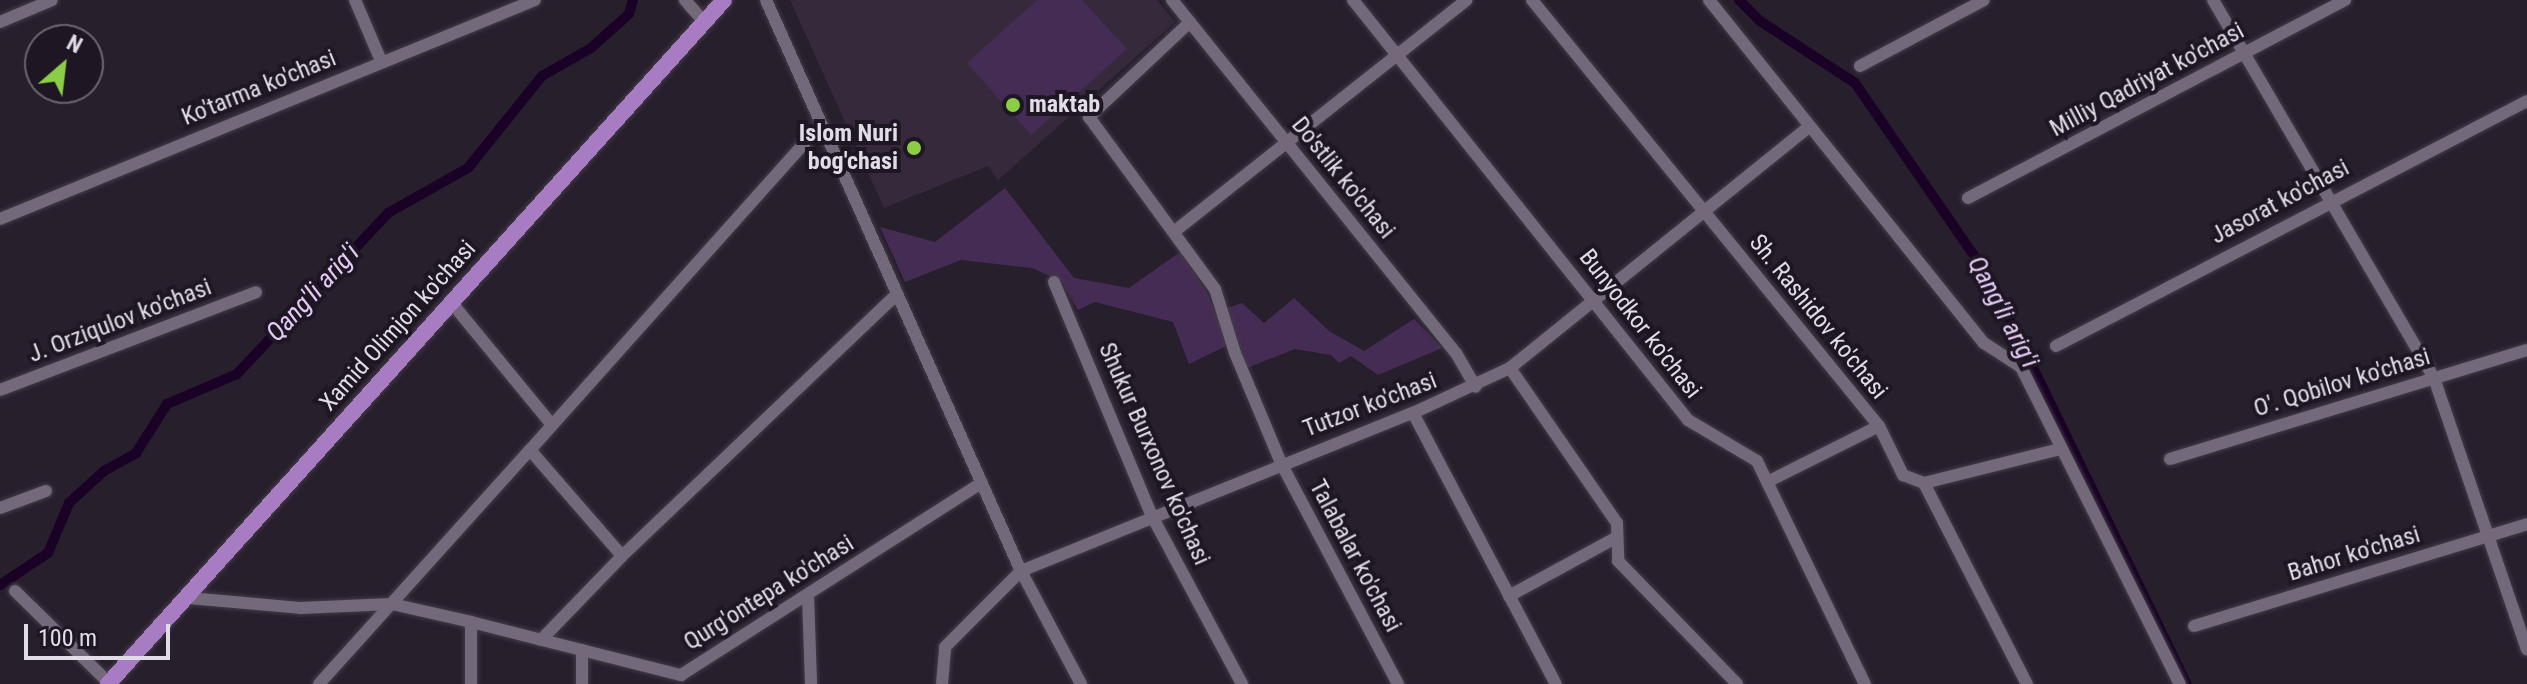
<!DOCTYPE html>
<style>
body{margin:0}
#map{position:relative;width:2527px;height:684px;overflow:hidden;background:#281f2d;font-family:"Roboto Condensed",sans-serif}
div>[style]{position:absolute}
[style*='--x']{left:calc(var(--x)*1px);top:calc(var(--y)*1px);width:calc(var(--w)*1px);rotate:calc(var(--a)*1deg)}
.built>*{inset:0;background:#35293b}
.green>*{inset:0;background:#452c54}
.canal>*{height:10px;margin:-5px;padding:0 5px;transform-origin:5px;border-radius:5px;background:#190225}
.roads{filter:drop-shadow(0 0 2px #433c47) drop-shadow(0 0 2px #433c47)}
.minor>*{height:12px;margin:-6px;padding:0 6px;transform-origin:6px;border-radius:6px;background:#73697a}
.major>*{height:16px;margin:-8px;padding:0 8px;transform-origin:8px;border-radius:8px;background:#a87cc3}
.dots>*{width:22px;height:22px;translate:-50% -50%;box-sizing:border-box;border:4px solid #1e1623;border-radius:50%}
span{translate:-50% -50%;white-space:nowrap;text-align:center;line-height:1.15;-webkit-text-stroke:8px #1e1623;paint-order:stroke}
.street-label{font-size:24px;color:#e1dce5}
.poi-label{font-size:24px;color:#e1dce5;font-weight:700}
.left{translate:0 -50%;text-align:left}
.right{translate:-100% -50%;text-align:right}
.water-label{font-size:26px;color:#e4cbf5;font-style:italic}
.north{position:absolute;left:24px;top:24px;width:80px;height:80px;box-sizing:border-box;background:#1e1623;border:2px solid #6c6571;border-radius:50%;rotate:28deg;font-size:22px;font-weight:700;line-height:32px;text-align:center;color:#e1dce5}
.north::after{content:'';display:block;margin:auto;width:28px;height:36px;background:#8bce46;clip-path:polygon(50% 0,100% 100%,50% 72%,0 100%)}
.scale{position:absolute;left:24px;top:624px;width:146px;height:36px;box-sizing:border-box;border:4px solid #e1dce5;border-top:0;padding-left:10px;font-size:24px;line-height:28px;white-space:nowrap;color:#e1dce5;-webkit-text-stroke:6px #1e1623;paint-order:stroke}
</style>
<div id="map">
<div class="built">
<i style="clip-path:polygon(790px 0,1157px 0,1175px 22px,998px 180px,988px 166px,884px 208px)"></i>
</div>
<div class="green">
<i style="clip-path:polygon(1037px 0,1082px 0,1127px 49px,1031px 135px,967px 63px)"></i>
<i style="clip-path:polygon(1005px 188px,1074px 278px,1129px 288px,1180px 252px,1207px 292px,1228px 345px,1189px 364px,1173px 322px,1095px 302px,1078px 310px,1061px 281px,1032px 268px,961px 260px,905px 282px,880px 227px,935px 242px)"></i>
<i style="clip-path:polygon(1294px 298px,1329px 331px,1364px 351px,1414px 319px,1442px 348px,1378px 375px,1351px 356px,1339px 363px,1331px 355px,1295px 349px,1247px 368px,1227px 308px,1242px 303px,1264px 323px)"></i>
</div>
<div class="canal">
<i style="--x:1739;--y:0;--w:30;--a:45"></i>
<i style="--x:1760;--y:21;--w:113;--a:33.1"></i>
<i style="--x:1855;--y:83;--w:238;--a:55.4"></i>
<i style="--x:1990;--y:279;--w:450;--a:64.1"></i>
<i style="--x:0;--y:585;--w:58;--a:-33.7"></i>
<i style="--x:48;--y:553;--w:54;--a:-67.2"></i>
<i style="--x:69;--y:503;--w:47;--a:-42.4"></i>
<i style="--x:104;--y:471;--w:37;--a:-29"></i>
<i style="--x:136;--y:453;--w:58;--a:-57.7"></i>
<i style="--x:167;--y:404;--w:76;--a:-23.2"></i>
<i style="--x:237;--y:374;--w:221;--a:-46.8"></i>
<i style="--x:388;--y:213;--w:92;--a:-29.4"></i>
<i style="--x:468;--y:168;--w:118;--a:-51.2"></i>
<i style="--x:542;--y:76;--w:56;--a:-29.7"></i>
<i style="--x:591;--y:48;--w:51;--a:-41.8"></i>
<i style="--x:629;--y:14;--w:15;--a:-74"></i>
</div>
<div class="roads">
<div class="minor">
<i style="--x:355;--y:0;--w:66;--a:66.9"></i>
<i style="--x:685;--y:0;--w:29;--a:49"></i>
<i style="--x:766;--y:0;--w:625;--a:65.94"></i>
<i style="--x:1021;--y:571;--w:128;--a:62"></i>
<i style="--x:1172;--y:0;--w:453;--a:51.2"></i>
<i style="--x:1456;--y:353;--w:39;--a:60"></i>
<i style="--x:1353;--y:0;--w:537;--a:51.42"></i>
<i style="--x:1688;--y:420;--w:80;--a:30.7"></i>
<i style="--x:1757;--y:461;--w:248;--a:64.2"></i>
<i style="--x:1532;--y:0;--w:549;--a:50.84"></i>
<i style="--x:1879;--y:426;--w:55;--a:63.9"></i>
<i style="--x:1903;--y:475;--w:22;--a:21"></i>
<i style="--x:1924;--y:483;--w:226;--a:62.9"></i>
<i style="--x:1709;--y:0;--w:440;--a:51.3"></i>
<i style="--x:1984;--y:343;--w:44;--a:33"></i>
<i style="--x:2021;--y:367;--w:355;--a:63.4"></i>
<i style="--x:2213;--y:0;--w:438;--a:59.7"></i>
<i style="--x:2434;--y:378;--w:287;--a:71.1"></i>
<i style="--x:0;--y:22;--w:56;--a:-22.9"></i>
<i style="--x:1190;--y:22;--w:139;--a:136.8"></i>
<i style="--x:1089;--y:117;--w:213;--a:53.8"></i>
<i style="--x:1215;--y:289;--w:67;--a:72.6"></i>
<i style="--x:1235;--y:353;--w:119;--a:67.3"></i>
<i style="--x:1281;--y:463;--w:250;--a:62.1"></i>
<i style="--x:1860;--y:66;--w:140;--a:-28"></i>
<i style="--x:1968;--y:198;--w:426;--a:-27.7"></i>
<i style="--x:0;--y:219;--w:578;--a:-22.26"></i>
<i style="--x:1175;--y:231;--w:372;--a:-38.4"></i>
<i style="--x:1054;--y:282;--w:254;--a:67.3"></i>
<i style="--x:1152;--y:516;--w:191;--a:61.8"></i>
<i style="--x:451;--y:302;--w:159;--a:50.6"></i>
<i style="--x:2056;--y:346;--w:531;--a:-27.48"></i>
<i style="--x:1510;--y:368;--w:188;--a:55.4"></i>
<i style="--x:1617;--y:523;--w:38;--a:88"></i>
<i style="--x:1618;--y:561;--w:171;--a:45.9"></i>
<i style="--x:0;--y:390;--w:274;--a:-20.9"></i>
<i style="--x:1413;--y:413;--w:306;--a:62.2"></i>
<i style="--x:530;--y:450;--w:436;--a:-48.2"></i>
<i style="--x:2170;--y:459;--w:373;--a:-17"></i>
<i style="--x:1767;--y:482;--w:125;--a:-26.6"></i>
<i style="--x:1924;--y:483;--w:140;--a:-14"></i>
<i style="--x:0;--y:508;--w:49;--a:-20.3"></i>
<i style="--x:15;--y:591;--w:132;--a:44.4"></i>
<i style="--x:808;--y:596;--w:88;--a:88"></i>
<i style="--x:1509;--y:596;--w:123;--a:-28.6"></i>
<i style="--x:189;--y:598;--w:111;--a:5.1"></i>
<i style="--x:300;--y:608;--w:92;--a:-2.5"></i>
<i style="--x:392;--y:604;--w:81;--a:12.8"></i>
<i style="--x:471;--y:622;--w:62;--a:90"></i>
<i style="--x:471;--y:622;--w:217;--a:14.2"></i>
<i style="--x:681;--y:675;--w:356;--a:-32.6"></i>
<i style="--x:2194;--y:626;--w:348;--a:-17"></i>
<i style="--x:541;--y:640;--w:117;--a:-46"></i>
<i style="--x:319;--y:684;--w:315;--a:-48"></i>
<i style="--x:530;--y:450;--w:140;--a:49"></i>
<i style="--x:622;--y:556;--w:380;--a:-43.6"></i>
<i style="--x:582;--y:684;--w:34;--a:-90"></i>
<i style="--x:942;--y:684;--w:37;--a:-85"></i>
<i style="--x:945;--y:647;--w:107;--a:-45"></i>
<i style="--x:1021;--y:571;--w:423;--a:-22"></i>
<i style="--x:1413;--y:413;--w:107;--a:-24.9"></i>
<i style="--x:1510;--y:368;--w:385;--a:-38.9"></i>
</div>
<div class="major">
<i style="--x:108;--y:684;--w:920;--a:-47.99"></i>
</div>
</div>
<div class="dots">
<i style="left:1013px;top:105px;background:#8bce46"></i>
<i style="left:914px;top:148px;background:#8bce46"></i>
</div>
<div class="street-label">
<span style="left:2147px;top:80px;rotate:-28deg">Milliy Qadriyat ko'chasi</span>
<span style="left:259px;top:88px;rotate:-22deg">Ko'tarma ko'chasi</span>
<span style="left:1343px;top:178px;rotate:51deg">Do'stlik ko'chasi</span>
<span style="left:2280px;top:202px;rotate:-28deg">Jasorat ko'chasi</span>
<span style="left:1818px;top:317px;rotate:51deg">Sh. Rashidov ko'chasi</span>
<span style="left:120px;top:321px;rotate:-21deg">J. Orziqulov ko'chasi</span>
<span style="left:1640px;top:324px;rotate:52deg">Bunyodkor ko'chasi</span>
<span style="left:398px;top:326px;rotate:-48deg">Xamid Olimjon ko'chasi</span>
<span style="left:2342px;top:383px;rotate:-17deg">O'. Qobilov ko'chasi</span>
<span style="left:1370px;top:405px;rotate:-21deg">Tutzor ko'chasi</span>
<span style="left:1154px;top:454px;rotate:66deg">Shukur Burxonov ko'chasi</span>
<span style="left:2354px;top:554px;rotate:-17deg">Bahor ko'chasi</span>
<span style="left:1355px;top:556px;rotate:62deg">Talabalar ko'chasi</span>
<span style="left:769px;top:593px;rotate:-32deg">Qurg'ontepa ko'chasi</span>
</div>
<div class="poi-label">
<span class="left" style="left:1029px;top:105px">maktab</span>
<span class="right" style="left:898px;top:148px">Islom Nuri<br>bog'chasi</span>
</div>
<div class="water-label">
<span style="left:313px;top:293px;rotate:-47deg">Qang'li arig'i</span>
<span style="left:2003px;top:312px;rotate:62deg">Qang'li arig'i</span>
</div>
<div class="north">N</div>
<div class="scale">100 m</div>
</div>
